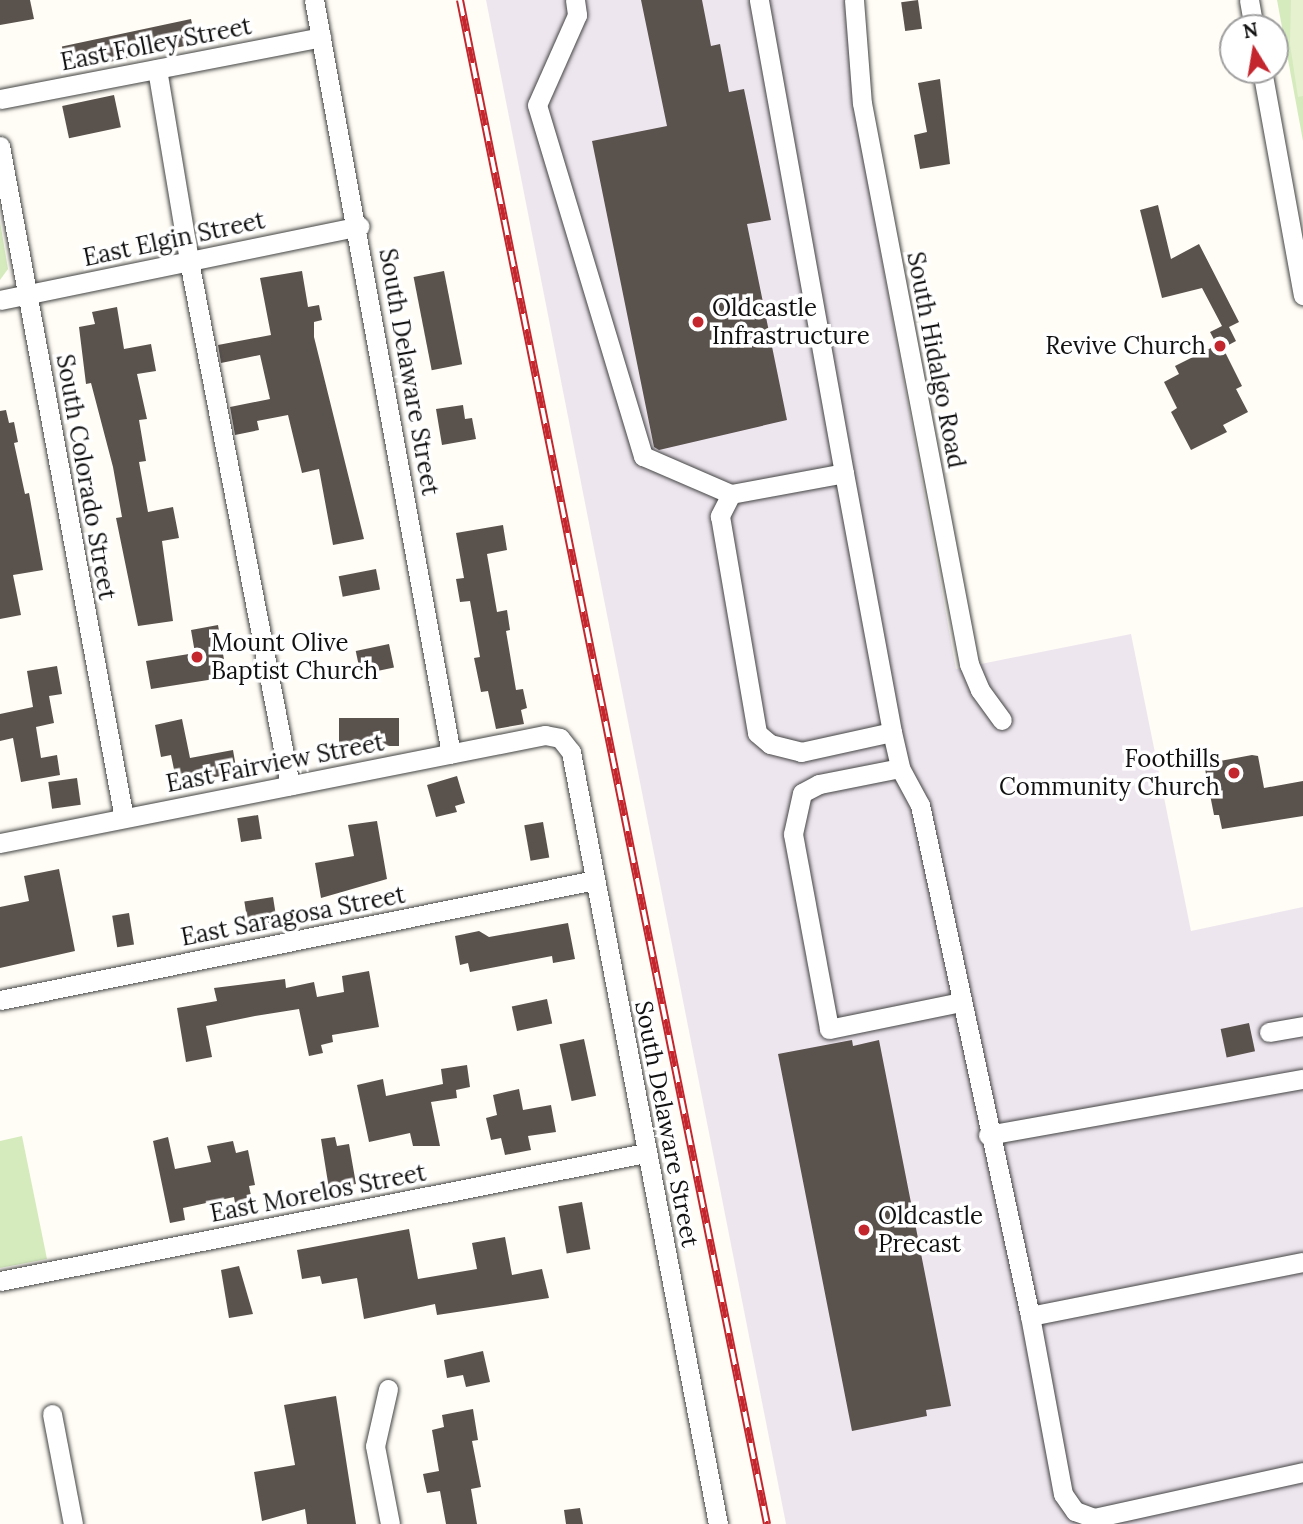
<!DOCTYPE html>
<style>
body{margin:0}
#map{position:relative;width:1303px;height:1524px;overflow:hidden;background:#fffdf5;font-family:Lora,serif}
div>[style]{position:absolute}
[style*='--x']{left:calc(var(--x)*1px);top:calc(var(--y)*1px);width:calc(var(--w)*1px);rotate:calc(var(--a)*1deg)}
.industrial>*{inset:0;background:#eee6ef}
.green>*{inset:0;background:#d5ebbd}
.pitch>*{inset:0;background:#e6f2cf}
.building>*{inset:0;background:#5a524d;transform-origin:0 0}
.roads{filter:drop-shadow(0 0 2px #444) drop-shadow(0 0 2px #444)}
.minor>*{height:19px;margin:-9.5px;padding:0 9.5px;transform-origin:9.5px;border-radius:9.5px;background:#fff}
.rail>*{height:8px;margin-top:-4px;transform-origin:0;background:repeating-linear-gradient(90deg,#fff 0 16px,#c4262e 0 32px);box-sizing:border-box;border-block:2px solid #c4262e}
.dots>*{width:19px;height:19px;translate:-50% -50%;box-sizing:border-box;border:4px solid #fff;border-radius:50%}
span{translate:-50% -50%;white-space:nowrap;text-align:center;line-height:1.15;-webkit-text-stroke:7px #fff;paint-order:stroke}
.street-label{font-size:24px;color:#111}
.poi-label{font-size:24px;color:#111}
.left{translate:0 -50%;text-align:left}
.right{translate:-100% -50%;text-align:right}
.north{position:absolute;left:1219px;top:14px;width:70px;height:70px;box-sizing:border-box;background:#fff;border:2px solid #a0a0a0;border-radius:50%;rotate:349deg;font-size:19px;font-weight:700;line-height:28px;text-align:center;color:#111}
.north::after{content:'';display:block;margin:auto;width:24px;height:32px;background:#c4262e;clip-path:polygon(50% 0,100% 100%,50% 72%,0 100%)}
</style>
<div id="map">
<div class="industrial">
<i style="clip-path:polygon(486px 0,847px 0,855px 112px,956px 669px,1131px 634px,1191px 931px,1303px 907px,1303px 1524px,786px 1524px)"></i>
</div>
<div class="green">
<i style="clip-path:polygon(1277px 0,1303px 0,1303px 141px)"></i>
<i style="clip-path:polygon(0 222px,8px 269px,0 280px)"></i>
<i style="clip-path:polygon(22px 1136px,47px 1259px,0 1268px,0 1141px)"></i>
</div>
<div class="pitch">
<i style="clip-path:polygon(1291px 0,1303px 0,1303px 96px,1298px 97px,1290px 44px)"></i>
</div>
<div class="building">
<i style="clip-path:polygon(0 0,30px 0,34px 19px,0 25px)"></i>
<i style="clip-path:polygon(641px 0,702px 0,711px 46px,720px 44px,729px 92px,744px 89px,771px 220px,747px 224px,787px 420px,659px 450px,654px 447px,592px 141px,667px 126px)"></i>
<i style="left:918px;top:0;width:29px;height:17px;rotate:82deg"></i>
<i style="left:191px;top:19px;width:25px;height:132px;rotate:78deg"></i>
<i style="clip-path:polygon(940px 79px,950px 164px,920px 169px,914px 135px,927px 132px,918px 83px)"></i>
<i style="left:114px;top:95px;width:33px;height:53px;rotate:78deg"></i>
<i style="clip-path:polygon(1158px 205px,1171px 259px,1199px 244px,1239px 322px,1229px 327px,1236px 341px,1223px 348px,1242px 386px,1236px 389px,1248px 412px,1223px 425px,1227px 432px,1191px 450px,1171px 412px,1177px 408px,1164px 382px,1179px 374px,1175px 366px,1217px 345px,1210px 332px,1222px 326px,1202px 288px,1162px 298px,1140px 210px)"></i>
<i style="clip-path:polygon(302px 271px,308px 307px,319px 305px,322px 320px,314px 322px,314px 337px,364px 539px,333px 545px,319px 469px,302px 473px,288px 415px,257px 421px,259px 430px,235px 435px,230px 407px,270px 399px,260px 355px,221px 363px,218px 345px,271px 335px,260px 278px)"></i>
<i style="left:444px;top:271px;width:95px;height:31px;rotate:79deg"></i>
<i style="clip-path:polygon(117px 307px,124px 349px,151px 344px,156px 371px,137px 374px,147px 419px,139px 420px,146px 461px,139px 462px,148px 512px,173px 507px,179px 538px,162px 541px,173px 621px,138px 626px,116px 518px,122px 517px,113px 467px,91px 383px,86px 384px,79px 327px,95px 324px,92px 312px)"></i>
<i style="clip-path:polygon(463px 405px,465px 419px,472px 418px,476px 439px,442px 445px,436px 409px)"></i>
<i style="clip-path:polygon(6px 410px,9px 423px,14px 422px,18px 442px,14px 443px,25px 494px,29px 493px,43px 570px,13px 575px,21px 615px,0 619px,0 411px)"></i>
<i style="clip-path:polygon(503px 525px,507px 550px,487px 554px,497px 612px,507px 610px,510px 630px,506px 631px,516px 690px,523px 689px,527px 708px,521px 710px,524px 724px,496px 729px,488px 691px,481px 692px,474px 658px,480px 657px,470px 601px,460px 602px,456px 579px,464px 578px,456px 533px)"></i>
<i style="left:376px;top:569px;width:21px;height:38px;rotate:79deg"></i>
<i style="clip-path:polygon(218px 625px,227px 677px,151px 689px,146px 661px,195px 653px,191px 630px)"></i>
<i style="left:389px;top:644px;width:24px;height:34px;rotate:78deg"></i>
<i style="clip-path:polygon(57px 666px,62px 694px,49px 696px,54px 723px,36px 727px,41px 758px,57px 755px,60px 775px,21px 782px,13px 738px,0 741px,0 714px,33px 707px,27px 671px)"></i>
<i style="left:399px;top:718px;width:28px;height:60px;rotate:90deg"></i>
<i style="clip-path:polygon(182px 719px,190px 758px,233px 750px,237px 773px,177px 784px,171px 755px,161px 757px,155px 725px)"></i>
<i style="clip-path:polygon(1252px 755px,1258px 756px,1264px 788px,1303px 781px,1303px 816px,1222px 829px,1219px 815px,1214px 815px,1204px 764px)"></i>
<i style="clip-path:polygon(457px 776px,465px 803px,455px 806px,457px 812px,436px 817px,427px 785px)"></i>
<i style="left:77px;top:778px;width:27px;height:29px;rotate:82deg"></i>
<i style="left:258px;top:815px;width:24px;height:21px;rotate:81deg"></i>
<i style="clip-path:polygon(377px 821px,387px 879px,321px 898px,315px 863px,354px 856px,348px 825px)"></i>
<i style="left:543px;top:822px;width:36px;height:19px;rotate:80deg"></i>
<i style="clip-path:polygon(59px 869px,75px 951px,0 968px,0 907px,29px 901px,24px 876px)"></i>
<i style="left:273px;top:897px;width:25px;height:29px;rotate:81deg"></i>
<i style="left:129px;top:913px;width:32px;height:17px;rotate:81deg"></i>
<i style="clip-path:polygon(568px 923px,575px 959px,553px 963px,552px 956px,470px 972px,468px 963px,460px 965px,455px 936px,479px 931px,489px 937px)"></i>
<i style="clip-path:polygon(369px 971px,379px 1027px,332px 1035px,333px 1042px,321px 1045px,323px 1053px,309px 1056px,299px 1009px,255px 1016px,206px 1026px,212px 1057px,186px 1062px,177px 1008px,217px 1001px,214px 988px,285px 979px,286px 988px,314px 982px,317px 997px,344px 992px,342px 976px)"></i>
<i style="left:547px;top:999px;width:25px;height:36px;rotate:78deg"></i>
<i style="left:1249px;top:1023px;width:29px;height:29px;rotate:78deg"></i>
<i style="left:584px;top:1039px;width:58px;height:25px;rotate:78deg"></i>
<i style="clip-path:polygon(852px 1040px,853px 1046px,879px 1040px,951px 1406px,926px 1410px,927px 1416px,852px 1431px,778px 1054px)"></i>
<i style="clip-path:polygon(467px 1065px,470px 1087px,456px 1090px,457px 1098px,431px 1102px,440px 1146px,413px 1146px,410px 1133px,369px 1142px,357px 1085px,383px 1079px,386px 1096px,443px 1084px,441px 1069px)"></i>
<i style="clip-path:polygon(519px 1089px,523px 1110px,551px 1105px,556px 1132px,528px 1136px,531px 1150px,505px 1155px,501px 1138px,491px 1140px,486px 1118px,497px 1115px,493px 1095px)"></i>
<i style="clip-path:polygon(168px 1137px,175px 1169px,211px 1162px,207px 1146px,233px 1141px,236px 1153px,248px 1150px,255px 1185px,249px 1186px,253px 1205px,236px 1209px,234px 1197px,183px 1208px,185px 1220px,170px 1223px,153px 1141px)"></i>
<i style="clip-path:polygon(335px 1137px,337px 1146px,349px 1144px,356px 1184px,329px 1189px,321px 1139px)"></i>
<i style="left:582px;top:1202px;width:48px;height:24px;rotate:80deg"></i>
<i style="clip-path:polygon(409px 1229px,418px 1279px,477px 1269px,472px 1243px,505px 1237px,512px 1275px,542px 1269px,549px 1298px,437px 1315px,435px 1304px,364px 1319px,357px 1278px,322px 1284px,320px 1276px,302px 1279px,297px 1250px)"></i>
<i style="clip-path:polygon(239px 1266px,253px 1314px,229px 1318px,221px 1270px)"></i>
<i style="clip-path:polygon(483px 1351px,490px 1382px,466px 1387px,463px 1375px,447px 1378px,444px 1360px)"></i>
<i style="clip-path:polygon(336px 1396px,356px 1524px,307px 1524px,305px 1509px,262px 1521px,254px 1472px,295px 1465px,284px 1405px)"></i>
<i style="clip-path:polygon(473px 1409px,478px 1440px,472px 1441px,481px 1487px,471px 1489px,477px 1524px,446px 1524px,440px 1491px,427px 1493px,423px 1474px,439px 1471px,432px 1430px,444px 1427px,442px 1415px)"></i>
<i style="clip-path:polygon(580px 1508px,583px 1524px,566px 1524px,564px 1510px)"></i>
</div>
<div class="roads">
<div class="minor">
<i style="--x:314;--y:0;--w:766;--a:79.7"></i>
<i style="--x:575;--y:0;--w:15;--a:82"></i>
<i style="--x:577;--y:15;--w:98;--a:114"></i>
<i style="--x:537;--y:105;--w:367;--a:73.2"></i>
<i style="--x:643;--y:456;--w:96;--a:23.4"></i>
<i style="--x:731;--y:494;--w:115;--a:-10.5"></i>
<i style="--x:844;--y:473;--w:481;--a:-100.2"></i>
<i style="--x:854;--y:0;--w:103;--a:85.6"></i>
<i style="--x:862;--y:103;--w:571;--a:79.2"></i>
<i style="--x:969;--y:664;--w:28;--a:67"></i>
<i style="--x:980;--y:690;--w:37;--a:54"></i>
<i style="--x:1249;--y:0;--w:28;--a:80"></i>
<i style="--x:157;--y:69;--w:195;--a:80.5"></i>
<i style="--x:189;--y:261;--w:534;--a:79.09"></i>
<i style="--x:1262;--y:70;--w:229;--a:79.7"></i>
<i style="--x:0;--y:99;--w:327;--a:-10.9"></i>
<i style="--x:0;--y:146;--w:683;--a:79.55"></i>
<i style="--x:0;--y:300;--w:367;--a:-11.6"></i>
<i style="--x:844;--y:473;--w:263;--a:79.5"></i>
<i style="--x:892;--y:732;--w:37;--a:77"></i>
<i style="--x:900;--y:768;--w:42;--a:61.6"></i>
<i style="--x:920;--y:805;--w:523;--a:77.85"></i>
<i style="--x:1030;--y:1316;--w:278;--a:-11.2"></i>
<i style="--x:731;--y:494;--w:25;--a:117"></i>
<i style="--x:720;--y:516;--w:220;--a:80.3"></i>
<i style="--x:757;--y:733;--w:17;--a:40"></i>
<i style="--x:770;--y:744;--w:32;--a:14"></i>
<i style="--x:801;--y:752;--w:93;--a:-12.4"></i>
<i style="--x:900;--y:768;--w:83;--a:168.8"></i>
<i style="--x:819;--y:784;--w:19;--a:152"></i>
<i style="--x:802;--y:793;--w:42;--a:102.4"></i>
<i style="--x:793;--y:834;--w:198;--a:79.5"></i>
<i style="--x:829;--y:1029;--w:135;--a:-11.6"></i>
<i style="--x:0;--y:843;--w:556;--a:-11.21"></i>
<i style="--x:545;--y:735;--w:15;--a:11"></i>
<i style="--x:560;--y:738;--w:18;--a:52"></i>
<i style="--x:571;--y:752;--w:786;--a:79.22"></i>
<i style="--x:0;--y:1000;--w:607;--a:-11.4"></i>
<i style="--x:1269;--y:1032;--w:35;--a:-10"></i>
<i style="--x:988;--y:1135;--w:320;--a:-10.1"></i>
<i style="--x:0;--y:1281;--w:658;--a:-11.22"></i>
<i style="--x:1030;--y:1316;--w:181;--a:79.5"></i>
<i style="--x:1063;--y:1494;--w:21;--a:55"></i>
<i style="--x:1075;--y:1511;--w:20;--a:20"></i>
<i style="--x:1094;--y:1518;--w:214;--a:-12.4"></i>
<i style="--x:388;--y:1389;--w:58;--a:102.8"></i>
<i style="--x:375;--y:1446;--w:79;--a:79.1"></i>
<i style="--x:52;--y:1414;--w:112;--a:79.2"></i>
</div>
</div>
<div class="rail">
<i style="--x:460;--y:0;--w:1555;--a:78.61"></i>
</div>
<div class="dots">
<i style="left:698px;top:322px;background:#c4262e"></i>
<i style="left:1220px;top:346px;background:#c4262e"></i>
<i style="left:197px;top:657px;background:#c4262e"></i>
<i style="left:1234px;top:773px;background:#c4262e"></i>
<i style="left:864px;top:1230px;background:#c4262e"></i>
</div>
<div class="street-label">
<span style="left:156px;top:44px;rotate:-11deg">East Folley Street</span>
<span style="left:174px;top:239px;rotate:-12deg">East Elgin Street</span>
<span style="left:936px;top:360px;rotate:79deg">South Hidalgo Road</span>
<span style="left:409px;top:372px;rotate:80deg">South Delaware Street</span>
<span style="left:86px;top:477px;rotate:80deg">South Colorado Street</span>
<span style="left:275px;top:763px;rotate:-11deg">East Fairview Street</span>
<span style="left:293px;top:916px;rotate:-11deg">East Saragosa Street</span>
<span style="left:667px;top:1124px;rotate:79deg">South Delaware Street</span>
<span style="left:318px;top:1193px;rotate:-11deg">East Morelos Street</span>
</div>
<div class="poi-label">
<span class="left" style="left:712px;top:322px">Oldcastle<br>Infrastructure</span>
<span class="right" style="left:1206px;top:346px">Revive Church</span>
<span class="left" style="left:211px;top:657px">Mount Olive<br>Baptist Church</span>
<span class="right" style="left:1220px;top:773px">Foothills<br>Community Church</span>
<span class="left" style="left:878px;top:1230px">Oldcastle<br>Precast</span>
</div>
<div class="north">N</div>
</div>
